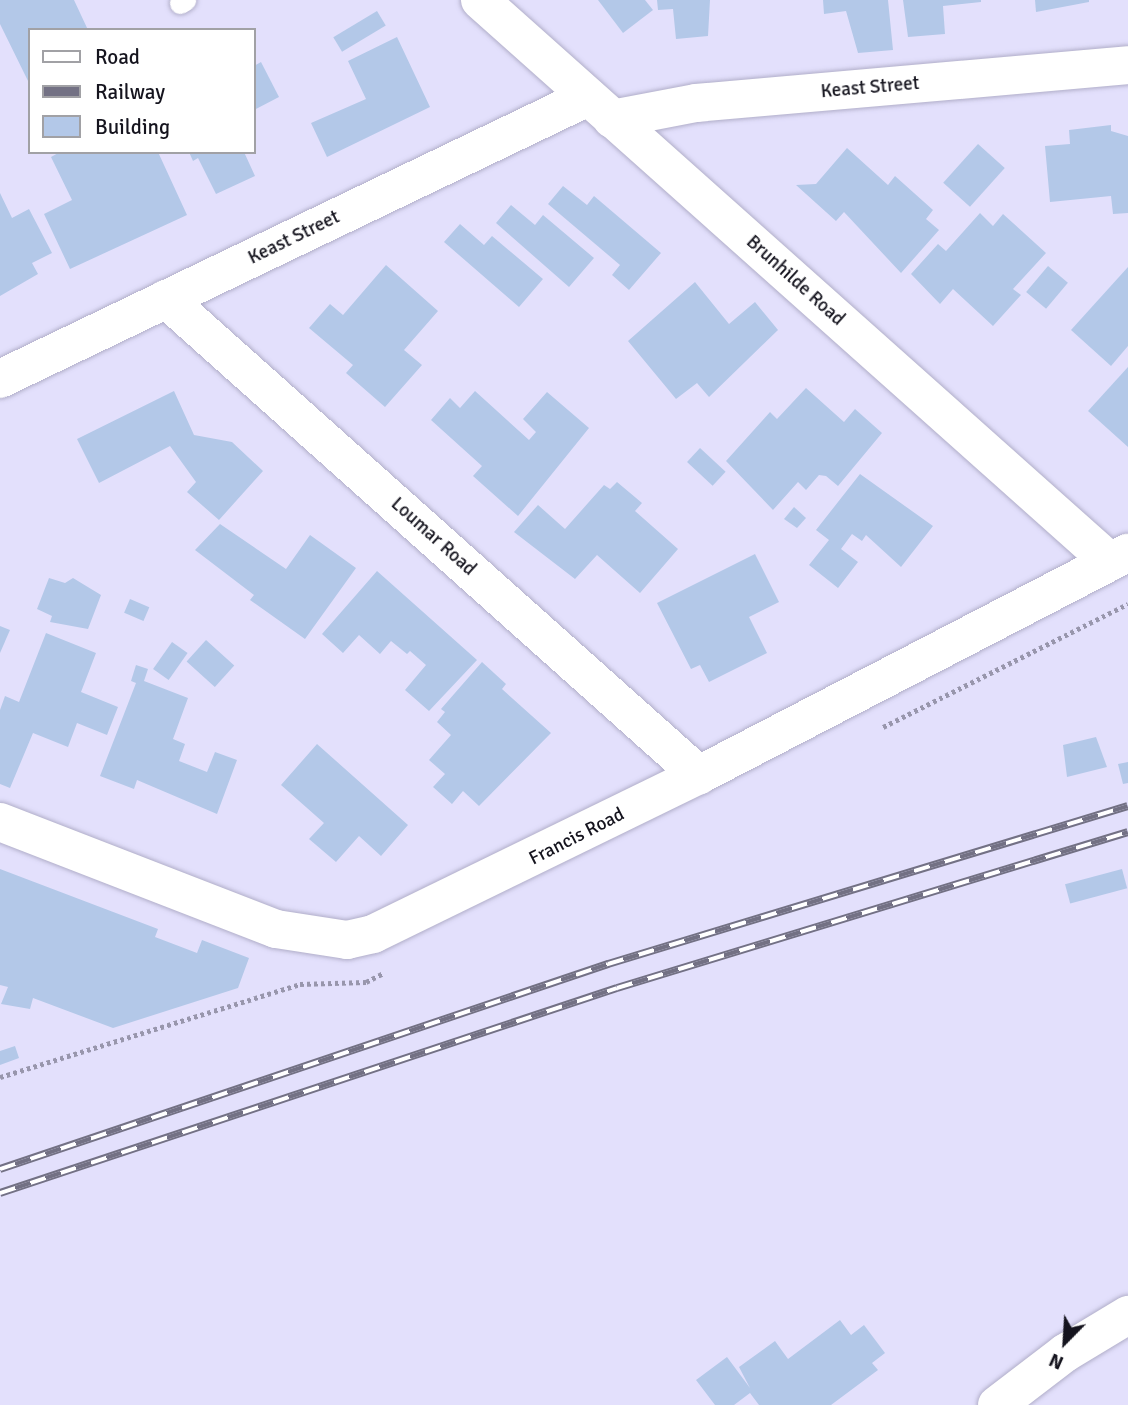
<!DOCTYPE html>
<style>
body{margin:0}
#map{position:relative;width:1128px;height:1405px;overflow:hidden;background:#e3e0fc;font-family:Signika,sans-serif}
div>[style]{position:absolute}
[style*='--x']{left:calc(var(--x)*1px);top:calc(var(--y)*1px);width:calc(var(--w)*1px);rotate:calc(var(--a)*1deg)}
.building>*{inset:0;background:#b3c8e8;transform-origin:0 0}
.path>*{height:4.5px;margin-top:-2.25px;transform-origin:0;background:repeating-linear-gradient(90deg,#9896ac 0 3.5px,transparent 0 7px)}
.roads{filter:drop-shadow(0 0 2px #b1aec9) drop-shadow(0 0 2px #b1aec9)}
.lane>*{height:21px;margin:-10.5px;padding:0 10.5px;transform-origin:10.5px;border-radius:10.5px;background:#fff}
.street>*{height:38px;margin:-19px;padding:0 19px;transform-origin:19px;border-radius:19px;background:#fff}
.secondary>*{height:38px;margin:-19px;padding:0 19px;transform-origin:19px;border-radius:19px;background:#fff}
.rail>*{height:8px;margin-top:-4px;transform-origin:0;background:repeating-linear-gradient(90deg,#fff 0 16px,#737184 0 32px);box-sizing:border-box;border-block:2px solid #737184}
span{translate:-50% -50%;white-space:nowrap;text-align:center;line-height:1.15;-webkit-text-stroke:6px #fff;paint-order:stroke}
.street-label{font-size:19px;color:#15141e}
.legend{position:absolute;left:28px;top:28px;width:228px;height:126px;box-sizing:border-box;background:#fff;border:2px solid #a1a1a5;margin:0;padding:9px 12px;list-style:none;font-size:21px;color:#15141e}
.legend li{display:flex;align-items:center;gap:14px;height:35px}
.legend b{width:35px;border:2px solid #a1a1a5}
.north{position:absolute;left:1030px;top:1307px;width:70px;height:70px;-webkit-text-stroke:5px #fff;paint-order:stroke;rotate:204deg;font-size:19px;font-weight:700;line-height:28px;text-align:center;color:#15141e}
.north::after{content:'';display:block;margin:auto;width:24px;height:32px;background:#15141e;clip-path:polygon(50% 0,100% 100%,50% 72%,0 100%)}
</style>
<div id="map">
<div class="building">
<i style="clip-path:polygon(0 0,74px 0,88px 30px,30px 30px,30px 85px,0 24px)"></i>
<i style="clip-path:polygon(598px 0,645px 0,653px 10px,623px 33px)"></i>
<i style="clip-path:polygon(657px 0,710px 0,708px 36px,676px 39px,673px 9px,658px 10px)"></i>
<i style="clip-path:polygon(823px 0,888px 0,893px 50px,858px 53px,846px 11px,824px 14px)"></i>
<i style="clip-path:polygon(903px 0,981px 0,981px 2px,943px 6px,945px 34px,908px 37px)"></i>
<i style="clip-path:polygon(1035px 0,1089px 0,1089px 2px,1036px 12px)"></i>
<i style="left:377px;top:11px;width:17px;height:51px;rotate:59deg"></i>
<i style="clip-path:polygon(397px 37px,430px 107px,327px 157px,311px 123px,366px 99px,348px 61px)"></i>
<i style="clip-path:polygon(261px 62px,279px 97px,254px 110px,254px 66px)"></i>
<i style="clip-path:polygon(1111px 125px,1111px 131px,1128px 136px,1128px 213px,1113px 214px,1111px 196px,1050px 202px,1045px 146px,1070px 144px,1069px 130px)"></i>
<i style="left:978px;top:144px;width:36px;height:52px;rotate:42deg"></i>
<i style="clip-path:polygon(847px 148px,888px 185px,895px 176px,933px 210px,926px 219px,939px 230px,901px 273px,844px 212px,836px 221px,796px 185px,816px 184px)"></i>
<i style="clip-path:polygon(60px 152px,158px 152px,187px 215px,70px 269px,44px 214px,72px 200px,51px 157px)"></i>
<i style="clip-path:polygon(189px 152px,244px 152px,255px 176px,216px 194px,198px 158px,193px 161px)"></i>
<i style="clip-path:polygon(563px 186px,587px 205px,594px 196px,661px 253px,629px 290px,612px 275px,620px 265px,548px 204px)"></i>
<i style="clip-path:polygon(0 193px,12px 218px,29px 209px,52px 253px,32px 263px,38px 274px,0 296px)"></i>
<i style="clip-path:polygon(511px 205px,535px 225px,543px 215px,594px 258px,569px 287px,496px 223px)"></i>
<i style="clip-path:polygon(980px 213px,993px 226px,1003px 214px,1046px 253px,1013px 289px,1021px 295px,993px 326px,953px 289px,940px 304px,911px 274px,938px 244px,946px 251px)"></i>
<i style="clip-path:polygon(460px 224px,484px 245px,492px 236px,543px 279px,519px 307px,444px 242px)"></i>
<i style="clip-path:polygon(386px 265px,438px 311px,404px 350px,422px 365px,385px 407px,346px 373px,353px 365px,309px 328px,330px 304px,343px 315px)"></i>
<i style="left:1048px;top:266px;width:26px;height:34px;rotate:40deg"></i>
<i style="clip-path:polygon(1128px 267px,1128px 346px,1111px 366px,1071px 330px)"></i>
<i style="clip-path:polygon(695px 282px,729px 324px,755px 302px,778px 330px,709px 397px,697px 383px,676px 399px,628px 341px)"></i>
<i style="clip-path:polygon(1128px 367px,1128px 447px,1088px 411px)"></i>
<i style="clip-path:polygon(806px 388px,844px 422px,855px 409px,882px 433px,838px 486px,826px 476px,819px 475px,806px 490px,798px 482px,773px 510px,726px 461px,770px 412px,777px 419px)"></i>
<i style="clip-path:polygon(174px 391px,194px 435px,232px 442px,263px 471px,219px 520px,187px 492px,196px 482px,170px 446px,99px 483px,77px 439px)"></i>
<i style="clip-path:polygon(475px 391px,529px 440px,536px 432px,523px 419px,547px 392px,589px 428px,518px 516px,473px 476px,482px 466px,431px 420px,450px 398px,460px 408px)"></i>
<i style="left:700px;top:448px;width:35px;height:19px;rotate:43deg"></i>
<i style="clip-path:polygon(860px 474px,933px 526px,901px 567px,866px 535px,862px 541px,852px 534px,841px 549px,858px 562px,838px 588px,809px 565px,829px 540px,816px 530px)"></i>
<i style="clip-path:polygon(617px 482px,642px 503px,635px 511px,678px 549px,640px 593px,597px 555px,575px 579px,514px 532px,538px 505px,565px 529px,604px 485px,610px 489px)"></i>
<i style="clip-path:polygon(794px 507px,806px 518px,797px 528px,784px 519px)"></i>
<i style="clip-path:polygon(220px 524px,286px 569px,310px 535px,356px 568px,305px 639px,250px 600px,254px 595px,195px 550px)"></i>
<i style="clip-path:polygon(755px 554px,779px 602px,749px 617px,767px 653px,709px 682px,700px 665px,691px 669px,657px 603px)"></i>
<i style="clip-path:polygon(377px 571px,477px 660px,429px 711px,405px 690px,426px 665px,410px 651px,407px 654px,391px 641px,380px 654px,359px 635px,343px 653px,322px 634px)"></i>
<i style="clip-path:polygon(49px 578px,65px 583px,73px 578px,101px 595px,88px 629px,50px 622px,52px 616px,37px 609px)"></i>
<i style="left:130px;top:599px;width:21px;height:15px;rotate:23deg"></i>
<i style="clip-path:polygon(0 626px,10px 630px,0 653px)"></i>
<i style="clip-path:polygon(46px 633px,96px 653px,81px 692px,118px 707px,107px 735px,77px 723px,68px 747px,33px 733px,10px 788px,0 784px,0 710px,5px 696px,19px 702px)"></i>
<i style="left:206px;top:640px;width:38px;height:29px;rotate:42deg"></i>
<i style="left:172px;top:642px;width:19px;height:33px;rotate:35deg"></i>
<i style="clip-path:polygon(482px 662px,506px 684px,502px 689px,551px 733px,479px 806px,463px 791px,452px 804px,433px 787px,445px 774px,429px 760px,451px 735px,437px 722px,445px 712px,441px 709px)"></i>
<i style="clip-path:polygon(136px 665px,148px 669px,144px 681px,188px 698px,173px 739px,185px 744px,179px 761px,207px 772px,215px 752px,237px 760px,217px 814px,137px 780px,134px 789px,100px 776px,136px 683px,131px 681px)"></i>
<i style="clip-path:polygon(1096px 737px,1107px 767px,1067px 777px,1063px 745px)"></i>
<i style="clip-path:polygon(317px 744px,408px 825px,381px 856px,359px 836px,336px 862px,309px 839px,324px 823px,281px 785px)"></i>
<i style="clip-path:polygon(1128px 762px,1128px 783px,1123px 784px,1118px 764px)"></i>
<i style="clip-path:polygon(0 869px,158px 929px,155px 937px,197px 953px,202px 940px,249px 958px,238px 988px,113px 1028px,33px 998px,30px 1009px,1px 1004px,8px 987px,0 985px)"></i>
<i style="left:1122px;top:869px;width:20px;height:59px;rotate:75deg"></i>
<i style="clip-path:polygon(15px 1046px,19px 1058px,0 1065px,0 1051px)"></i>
<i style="clip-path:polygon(840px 1320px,851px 1335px,864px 1325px,885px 1353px,872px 1363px,878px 1370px,831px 1405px,759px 1405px,750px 1393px,734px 1405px,715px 1405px,696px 1380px,727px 1357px,750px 1388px,739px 1367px,775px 1341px,788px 1359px)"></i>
</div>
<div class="path">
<i style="--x:883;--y:727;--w:274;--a:-26.7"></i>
<i style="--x:0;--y:1077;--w:314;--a:-17.2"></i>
<i style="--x:300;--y:984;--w:66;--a:-1.7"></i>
<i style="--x:366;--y:982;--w:18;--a:-27"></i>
</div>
<div class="roads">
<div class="lane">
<i style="--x:180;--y:3;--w:6;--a:-31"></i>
</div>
<div class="street">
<i style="--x:480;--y:0;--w:844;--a:41.73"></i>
<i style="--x:612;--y:119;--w:86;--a:-10.8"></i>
<i style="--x:696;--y:103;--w:434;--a:-5"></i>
<i style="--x:166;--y:299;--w:715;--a:41.77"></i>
<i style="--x:0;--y:379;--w:652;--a:-25.62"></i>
<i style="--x:0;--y:822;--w:296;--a:21.2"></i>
<i style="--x:276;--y:929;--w:72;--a:8.8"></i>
<i style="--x:347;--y:940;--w:27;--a:-13"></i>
<i style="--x:373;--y:934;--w:363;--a:-26"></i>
<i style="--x:699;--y:775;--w:483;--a:-27.4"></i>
</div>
<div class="secondary">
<i style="--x:997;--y:1405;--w:86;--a:-37.4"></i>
<i style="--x:1065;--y:1353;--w:74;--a:-31.1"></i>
</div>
</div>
<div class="rail">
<i style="--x:0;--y:1169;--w:642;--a:-18.63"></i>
<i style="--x:608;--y:964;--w:543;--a:-16.9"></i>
<i style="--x:0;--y:1193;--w:650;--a:-18.38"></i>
<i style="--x:617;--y:988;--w:534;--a:-16.98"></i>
</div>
<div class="street-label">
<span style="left:870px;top:88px;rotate:-5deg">Keast Street</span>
<span style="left:294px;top:238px;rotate:-26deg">Keast Street</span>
<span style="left:795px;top:281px;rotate:42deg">Brunhilde Road</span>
<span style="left:433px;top:537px;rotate:42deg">Loumar Road</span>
<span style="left:577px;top:837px;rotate:-27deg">Francis Road</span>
</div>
<ul class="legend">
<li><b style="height:9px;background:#fff"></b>Road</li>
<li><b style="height:9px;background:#737184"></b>Railway</li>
<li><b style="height:19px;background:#b3c8e8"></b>Building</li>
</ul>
<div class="north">N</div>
</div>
